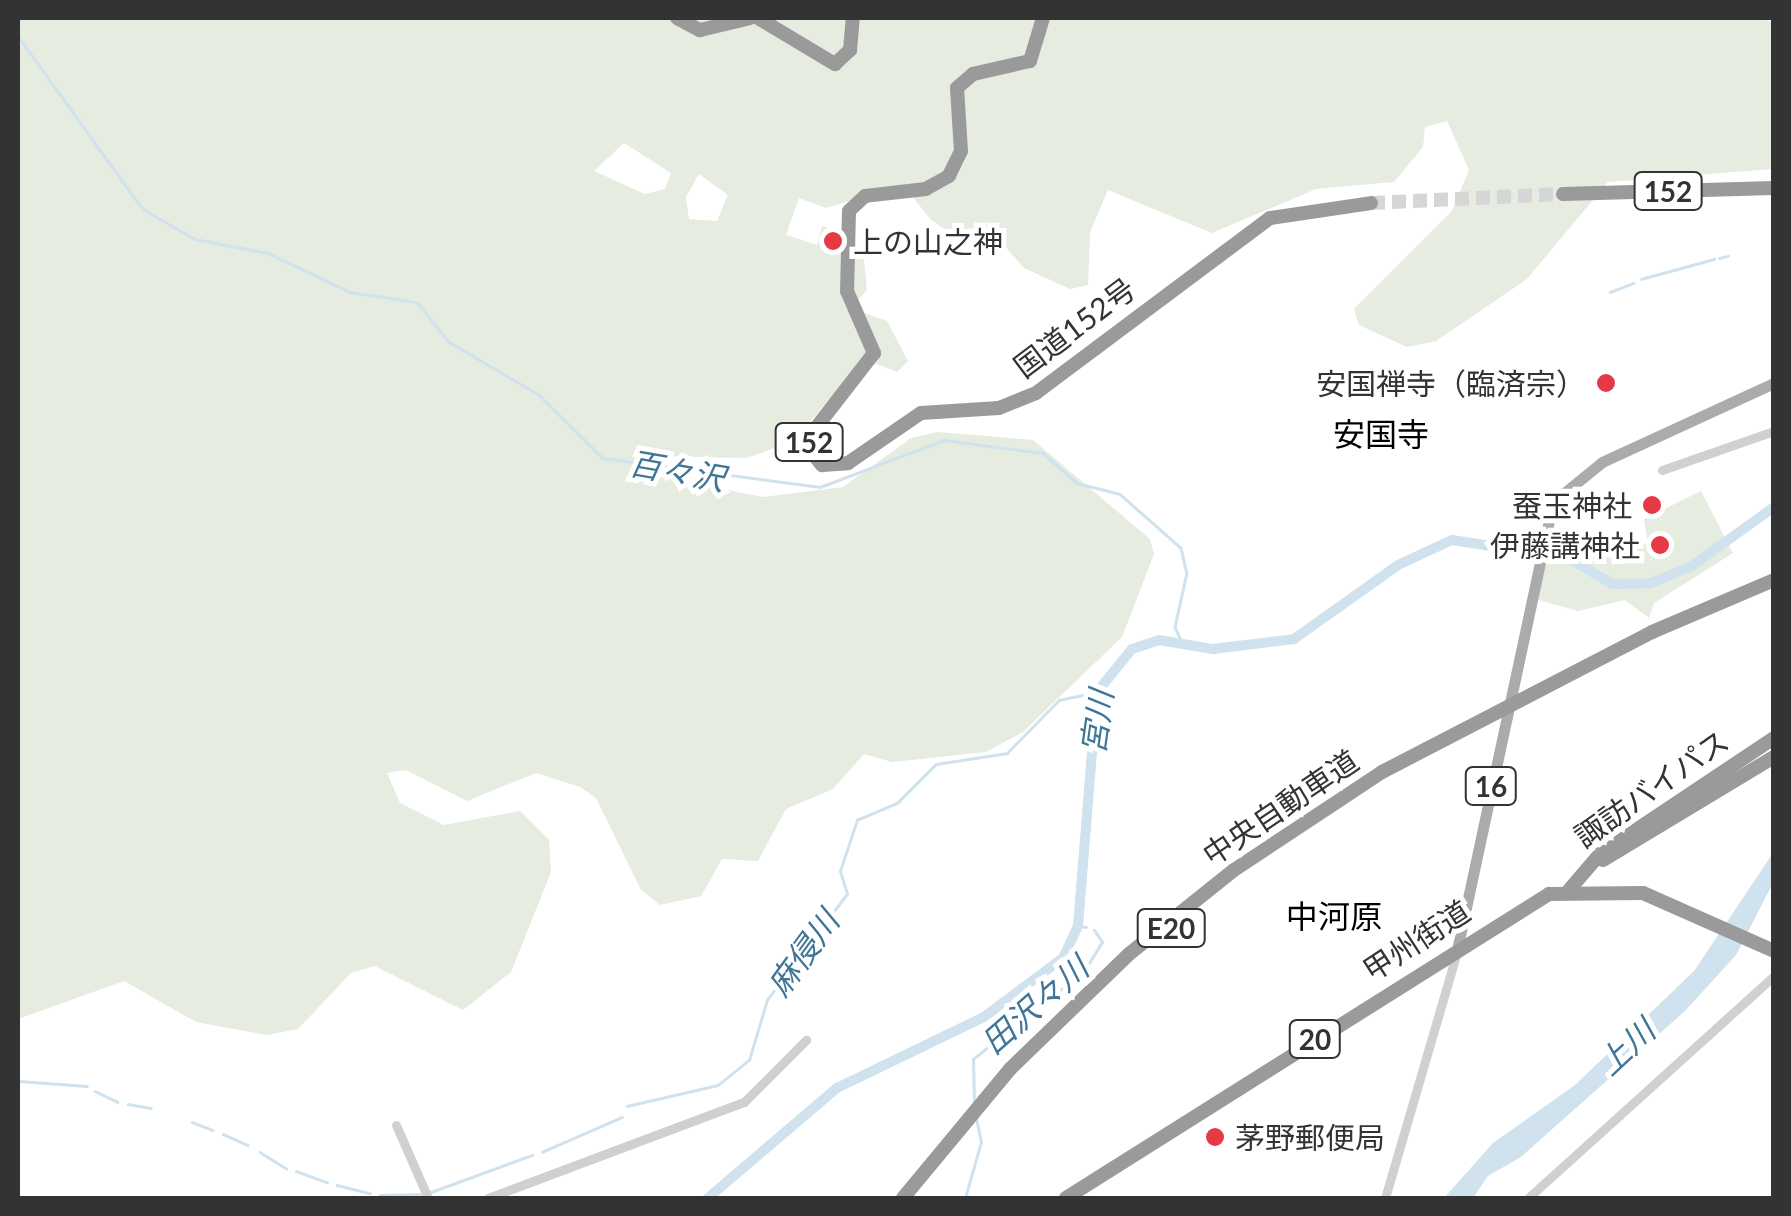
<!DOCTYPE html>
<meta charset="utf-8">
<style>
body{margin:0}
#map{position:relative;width:1791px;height:1216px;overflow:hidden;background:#fff;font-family:Lato,"Noto Sans JP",sans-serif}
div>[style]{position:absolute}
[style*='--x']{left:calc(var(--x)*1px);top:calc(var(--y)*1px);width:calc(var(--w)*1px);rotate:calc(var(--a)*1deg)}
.green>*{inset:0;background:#e6ecdf}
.water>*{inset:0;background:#cfe2ee}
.stream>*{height:2.5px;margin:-1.25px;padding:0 1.25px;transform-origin:1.25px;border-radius:1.25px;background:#cfe2ee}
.river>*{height:10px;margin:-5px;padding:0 5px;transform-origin:5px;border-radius:5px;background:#cfe2ee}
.highway-tunnel>*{height:14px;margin-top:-7px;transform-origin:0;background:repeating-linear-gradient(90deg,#d6d6d6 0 14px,transparent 0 21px)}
.minor>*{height:9px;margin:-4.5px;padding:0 4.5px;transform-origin:4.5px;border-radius:4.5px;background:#d0d0d0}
.major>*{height:11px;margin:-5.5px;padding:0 5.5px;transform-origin:5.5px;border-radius:5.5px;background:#ababab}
.highway>*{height:14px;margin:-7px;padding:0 7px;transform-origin:7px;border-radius:7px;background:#9a9a9a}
.highway-bridge>*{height:14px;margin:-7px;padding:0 7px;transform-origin:7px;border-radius:7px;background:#9a9a9a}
.dots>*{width:28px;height:28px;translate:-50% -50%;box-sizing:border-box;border:5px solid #fff;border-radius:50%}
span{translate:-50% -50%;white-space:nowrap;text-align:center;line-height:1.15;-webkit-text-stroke:10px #fff;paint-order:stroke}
.shield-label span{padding:2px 8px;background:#fff;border:2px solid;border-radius:8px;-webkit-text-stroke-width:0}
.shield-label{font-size:28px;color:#333;font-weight:700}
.poi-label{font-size:30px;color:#333}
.left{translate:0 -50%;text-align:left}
.right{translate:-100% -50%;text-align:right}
.street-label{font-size:30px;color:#333}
.neighbourhood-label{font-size:32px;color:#000}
.water-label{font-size:32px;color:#3f7597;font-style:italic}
.frame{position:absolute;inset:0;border:20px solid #333;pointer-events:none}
</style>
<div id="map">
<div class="green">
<i style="clip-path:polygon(evenodd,18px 18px,1758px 18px,1773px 22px,1773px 169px,1608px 182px,1527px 279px,1436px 341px,1407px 347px,1359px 325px,1354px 309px,1452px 211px,1469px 170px,1447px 121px,1425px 127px,1423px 147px,1394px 182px,1316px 189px,1212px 233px,1108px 190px,1090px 232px,1088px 285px,1070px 289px,1024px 268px,1002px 243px,977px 251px,931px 220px,903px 185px,826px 208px,799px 198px,786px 235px,817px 245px,822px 226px,840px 232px,839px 248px,864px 260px,867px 290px,850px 308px,887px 321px,908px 361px,897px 372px,864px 359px,793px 441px,747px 458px,653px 456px,650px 475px,763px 497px,843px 487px,911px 438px,938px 432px,1033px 440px,1150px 539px,1154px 554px,1122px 637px,1023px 732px,986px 752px,892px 762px,864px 754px,833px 789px,786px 809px,758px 861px,722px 859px,701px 896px,660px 905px,641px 890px,596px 798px,580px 787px,536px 773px,467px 801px,406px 770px,387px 773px,400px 803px,444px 825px,520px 811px,549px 840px,551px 872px,511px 972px,463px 1010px,375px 966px,351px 973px,298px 1029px,267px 1035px,196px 1022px,124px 981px,18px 1019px,18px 18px,624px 143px,671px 173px,665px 189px,645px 194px,594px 171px,624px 143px,18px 18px,699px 174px,728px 195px,717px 221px,689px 219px,686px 197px,699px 174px)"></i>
<i style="clip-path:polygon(1701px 491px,1733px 553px,1654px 603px,1649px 618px,1625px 600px,1578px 611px,1535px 599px,1552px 537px,1648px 544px,1644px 519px)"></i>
</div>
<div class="water">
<i style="clip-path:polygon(1773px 853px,1773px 883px,1736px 955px,1685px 1011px,1521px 1157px,1488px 1176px,1473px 1198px,1444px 1198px,1493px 1143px,1575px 1085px,1694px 971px)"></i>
</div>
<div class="stream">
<i style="--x:18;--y:36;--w:213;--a:54.2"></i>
<i style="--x:143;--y:209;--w:60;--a:30"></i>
<i style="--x:195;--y:239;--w:74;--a:10.9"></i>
<i style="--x:268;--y:253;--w:91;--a:25.4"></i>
<i style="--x:350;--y:292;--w:68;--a:8.5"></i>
<i style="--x:417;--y:302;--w:51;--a:51.3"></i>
<i style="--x:449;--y:342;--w:103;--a:30.3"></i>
<i style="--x:538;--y:394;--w:91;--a:44.6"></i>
<i style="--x:603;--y:458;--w:219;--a:7.6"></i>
<i style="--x:820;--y:487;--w:133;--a:-20.8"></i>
<i style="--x:944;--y:440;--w:100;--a:7.5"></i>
<i style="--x:1043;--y:453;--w:45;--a:41.4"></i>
<i style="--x:1077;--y:483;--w:44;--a:14.3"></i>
<i style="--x:1120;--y:494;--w:81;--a:41.5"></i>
<i style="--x:1181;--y:548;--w:26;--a:77"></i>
<i style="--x:1187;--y:573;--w:55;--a:102.5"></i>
<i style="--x:1175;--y:627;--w:19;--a:65"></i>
<i style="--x:1719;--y:258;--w:9;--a:-13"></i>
<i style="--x:1641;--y:279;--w:76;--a:-15.3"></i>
<i style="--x:1610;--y:292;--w:25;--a:-21"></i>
<i style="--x:1078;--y:926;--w:8;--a:7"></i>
<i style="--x:18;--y:1081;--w:69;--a:4.1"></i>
<i style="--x:95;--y:1091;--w:25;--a:26"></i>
<i style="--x:128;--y:1104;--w:23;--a:10"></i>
<i style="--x:974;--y:1105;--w:46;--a:-91.2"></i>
<i style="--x:973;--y:1059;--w:142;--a:-38.4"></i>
<i style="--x:1084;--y:971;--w:34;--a:-58"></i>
<i style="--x:1102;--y:942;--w:14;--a:-124"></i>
<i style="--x:627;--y:1106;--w:93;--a:-13"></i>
<i style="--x:718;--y:1085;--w:40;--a:-39"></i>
<i style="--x:749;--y:1060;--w:63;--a:-73.3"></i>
<i style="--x:767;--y:1000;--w:133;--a:-53"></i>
<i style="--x:847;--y:894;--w:24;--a:-107"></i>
<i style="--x:840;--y:871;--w:54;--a:-71.6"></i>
<i style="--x:857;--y:820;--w:43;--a:-23"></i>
<i style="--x:897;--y:803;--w:55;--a:-45"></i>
<i style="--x:936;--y:764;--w:72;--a:-8.8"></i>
<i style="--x:1007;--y:753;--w:74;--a:-45.5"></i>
<i style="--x:1059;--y:700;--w:39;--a:-12"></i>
<i style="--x:192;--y:1122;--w:22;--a:21"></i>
<i style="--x:223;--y:1134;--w:27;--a:24"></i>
<i style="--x:260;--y:1152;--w:31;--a:32"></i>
<i style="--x:542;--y:1152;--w:87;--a:-23.6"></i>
<i style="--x:296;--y:1171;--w:33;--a:20"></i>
<i style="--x:337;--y:1185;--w:34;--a:14"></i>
<i style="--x:431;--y:1192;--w:108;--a:-20.1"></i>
<i style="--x:380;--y:1195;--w:41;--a:-1.4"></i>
<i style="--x:965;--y:1198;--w:58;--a:-74.1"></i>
<i style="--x:981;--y:1142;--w:25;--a:-102"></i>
</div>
<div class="river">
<i style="--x:708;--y:1198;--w:170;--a:-40.5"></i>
<i style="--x:837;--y:1088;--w:163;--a:-25.8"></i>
<i style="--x:984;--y:1017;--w:99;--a:-36.8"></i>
<i style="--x:1063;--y:958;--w:35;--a:-65"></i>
<i style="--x:1078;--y:926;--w:235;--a:-85.4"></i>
<i style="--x:1097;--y:692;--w:55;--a:-50.9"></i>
<i style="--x:1132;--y:649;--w:28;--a:-18"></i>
<i style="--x:1159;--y:640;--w:55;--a:9.5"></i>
<i style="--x:1213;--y:649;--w:82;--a:-7"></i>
<i style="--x:1294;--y:639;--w:128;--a:-35.4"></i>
<i style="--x:1398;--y:565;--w:60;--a:-24.8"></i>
<i style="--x:1452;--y:540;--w:118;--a:8.7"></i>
<i style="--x:1569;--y:558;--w:50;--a:31.2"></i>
<i style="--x:1612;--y:584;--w:39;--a:-1"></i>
<i style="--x:1651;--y:583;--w:44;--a:-22.5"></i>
<i style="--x:1692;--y:566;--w:101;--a:-35.7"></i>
</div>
<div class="highway-tunnel">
<i style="--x:1371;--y:203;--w:192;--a:-2.7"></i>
</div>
<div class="minor">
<i style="--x:1662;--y:470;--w:119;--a:-19.2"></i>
<i style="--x:396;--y:1125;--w:80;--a:66.3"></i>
<i style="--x:488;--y:1198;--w:273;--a:-20.6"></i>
<i style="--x:744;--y:1102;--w:88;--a:-45"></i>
<i style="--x:1385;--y:1198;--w:256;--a:-73.7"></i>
<i style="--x:1528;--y:1198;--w:331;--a:-42.1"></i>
</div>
<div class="major">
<i style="--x:1458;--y:945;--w:453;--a:-77.9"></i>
<i style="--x:1553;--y:502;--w:63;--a:-39.2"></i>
<i style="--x:1602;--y:462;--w:189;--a:-24.7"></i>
</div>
<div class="highway">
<i style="--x:677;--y:18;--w:26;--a:28"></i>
<i style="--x:700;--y:30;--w:51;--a:-13.5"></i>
<i style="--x:758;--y:18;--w:90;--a:30.9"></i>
<i style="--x:835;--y:64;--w:21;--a:-43"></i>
<i style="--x:850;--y:50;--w:32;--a:-85"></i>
<i style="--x:1043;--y:18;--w:45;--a:106.8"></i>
<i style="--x:1030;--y:61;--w:58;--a:167.2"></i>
<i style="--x:973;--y:74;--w:21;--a:139"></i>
<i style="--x:957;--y:88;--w:63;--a:86.4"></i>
<i style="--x:961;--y:151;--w:28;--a:116"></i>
<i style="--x:949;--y:176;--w:26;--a:151"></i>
<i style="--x:926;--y:189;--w:61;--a:173.5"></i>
<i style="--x:865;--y:196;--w:22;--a:137"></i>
<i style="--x:849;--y:211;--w:80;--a:91.4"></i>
<i style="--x:847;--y:291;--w:68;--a:66.5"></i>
<i style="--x:874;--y:353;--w:101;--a:127.8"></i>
<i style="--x:812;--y:433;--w:16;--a:101"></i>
<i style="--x:809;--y:449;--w:21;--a:51"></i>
<i style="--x:822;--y:465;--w:26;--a:-4"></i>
<i style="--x:848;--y:463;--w:88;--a:-34.4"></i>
<i style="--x:921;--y:413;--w:78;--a:-3.7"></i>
<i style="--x:999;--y:408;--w:40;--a:-22"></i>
<i style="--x:1036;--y:393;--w:292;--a:-36.8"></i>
<i style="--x:1270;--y:218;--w:102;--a:-8.4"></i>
<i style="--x:1563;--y:194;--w:211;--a:-1.6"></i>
<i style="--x:1652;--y:632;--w:133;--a:-23.1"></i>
<i style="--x:1603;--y:860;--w:200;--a:-31.1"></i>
<i style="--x:1569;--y:890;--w:48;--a:-49.3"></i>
<i style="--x:1600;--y:854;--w:209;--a:-33.7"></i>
<i style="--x:903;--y:1198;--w:168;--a:-50.3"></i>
<i style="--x:1010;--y:1069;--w:165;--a:-44"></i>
<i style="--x:1129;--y:954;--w:134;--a:-38.7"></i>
<i style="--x:1234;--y:870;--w:178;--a:-33.5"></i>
<i style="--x:1066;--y:1198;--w:571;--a:-32.19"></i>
<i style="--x:1549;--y:894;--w:94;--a:-0.6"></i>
<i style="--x:1643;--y:893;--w:143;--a:23.9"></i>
</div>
<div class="highway-bridge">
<i style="--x:1382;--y:772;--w:304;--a:-27.4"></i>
</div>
<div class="dots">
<i style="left:833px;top:241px;background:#e63946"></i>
<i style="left:1606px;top:383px;background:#e63946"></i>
<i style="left:1652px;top:505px;background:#e63946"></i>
<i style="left:1660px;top:545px;background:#e63946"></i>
<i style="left:1215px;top:1137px;background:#e63946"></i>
</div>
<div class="shield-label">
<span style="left:1668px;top:191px">152</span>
<span style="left:809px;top:442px">152</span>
<span style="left:1491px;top:786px">16</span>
<span style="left:1171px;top:928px">E20</span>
<span style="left:1315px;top:1039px">20</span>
</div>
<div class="poi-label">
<span class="left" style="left:853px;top:241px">上の山之神</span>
<span class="right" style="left:1586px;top:383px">安国禅寺（臨済宗）</span>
<span class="right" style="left:1632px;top:505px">蚕玉神社</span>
<span class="right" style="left:1640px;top:545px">伊藤講神社</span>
<span class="left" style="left:1235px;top:1137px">茅野郵便局</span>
</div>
<div class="street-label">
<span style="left:1074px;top:327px;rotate:-37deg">国道152号</span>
<span style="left:1651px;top:788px;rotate:-35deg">諏訪バイパス</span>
<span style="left:1280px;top:807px;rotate:-34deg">中央自動車道</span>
<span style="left:1416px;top:940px;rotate:-33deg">甲州街道</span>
</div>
<div class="neighbourhood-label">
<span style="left:1381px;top:434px">安国寺</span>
<span style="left:1334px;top:916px">中河原</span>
</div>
<div class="water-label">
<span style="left:677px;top:471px;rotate:10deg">百々沢</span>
<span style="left:1097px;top:722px;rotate:-82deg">宮川</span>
<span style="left:803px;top:953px;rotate:-54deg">麻侵川</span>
<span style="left:1035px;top:1005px;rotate:-41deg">田沢々川</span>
<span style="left:1626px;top:1047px;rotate:-43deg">上川</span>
</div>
<div class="frame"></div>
</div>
